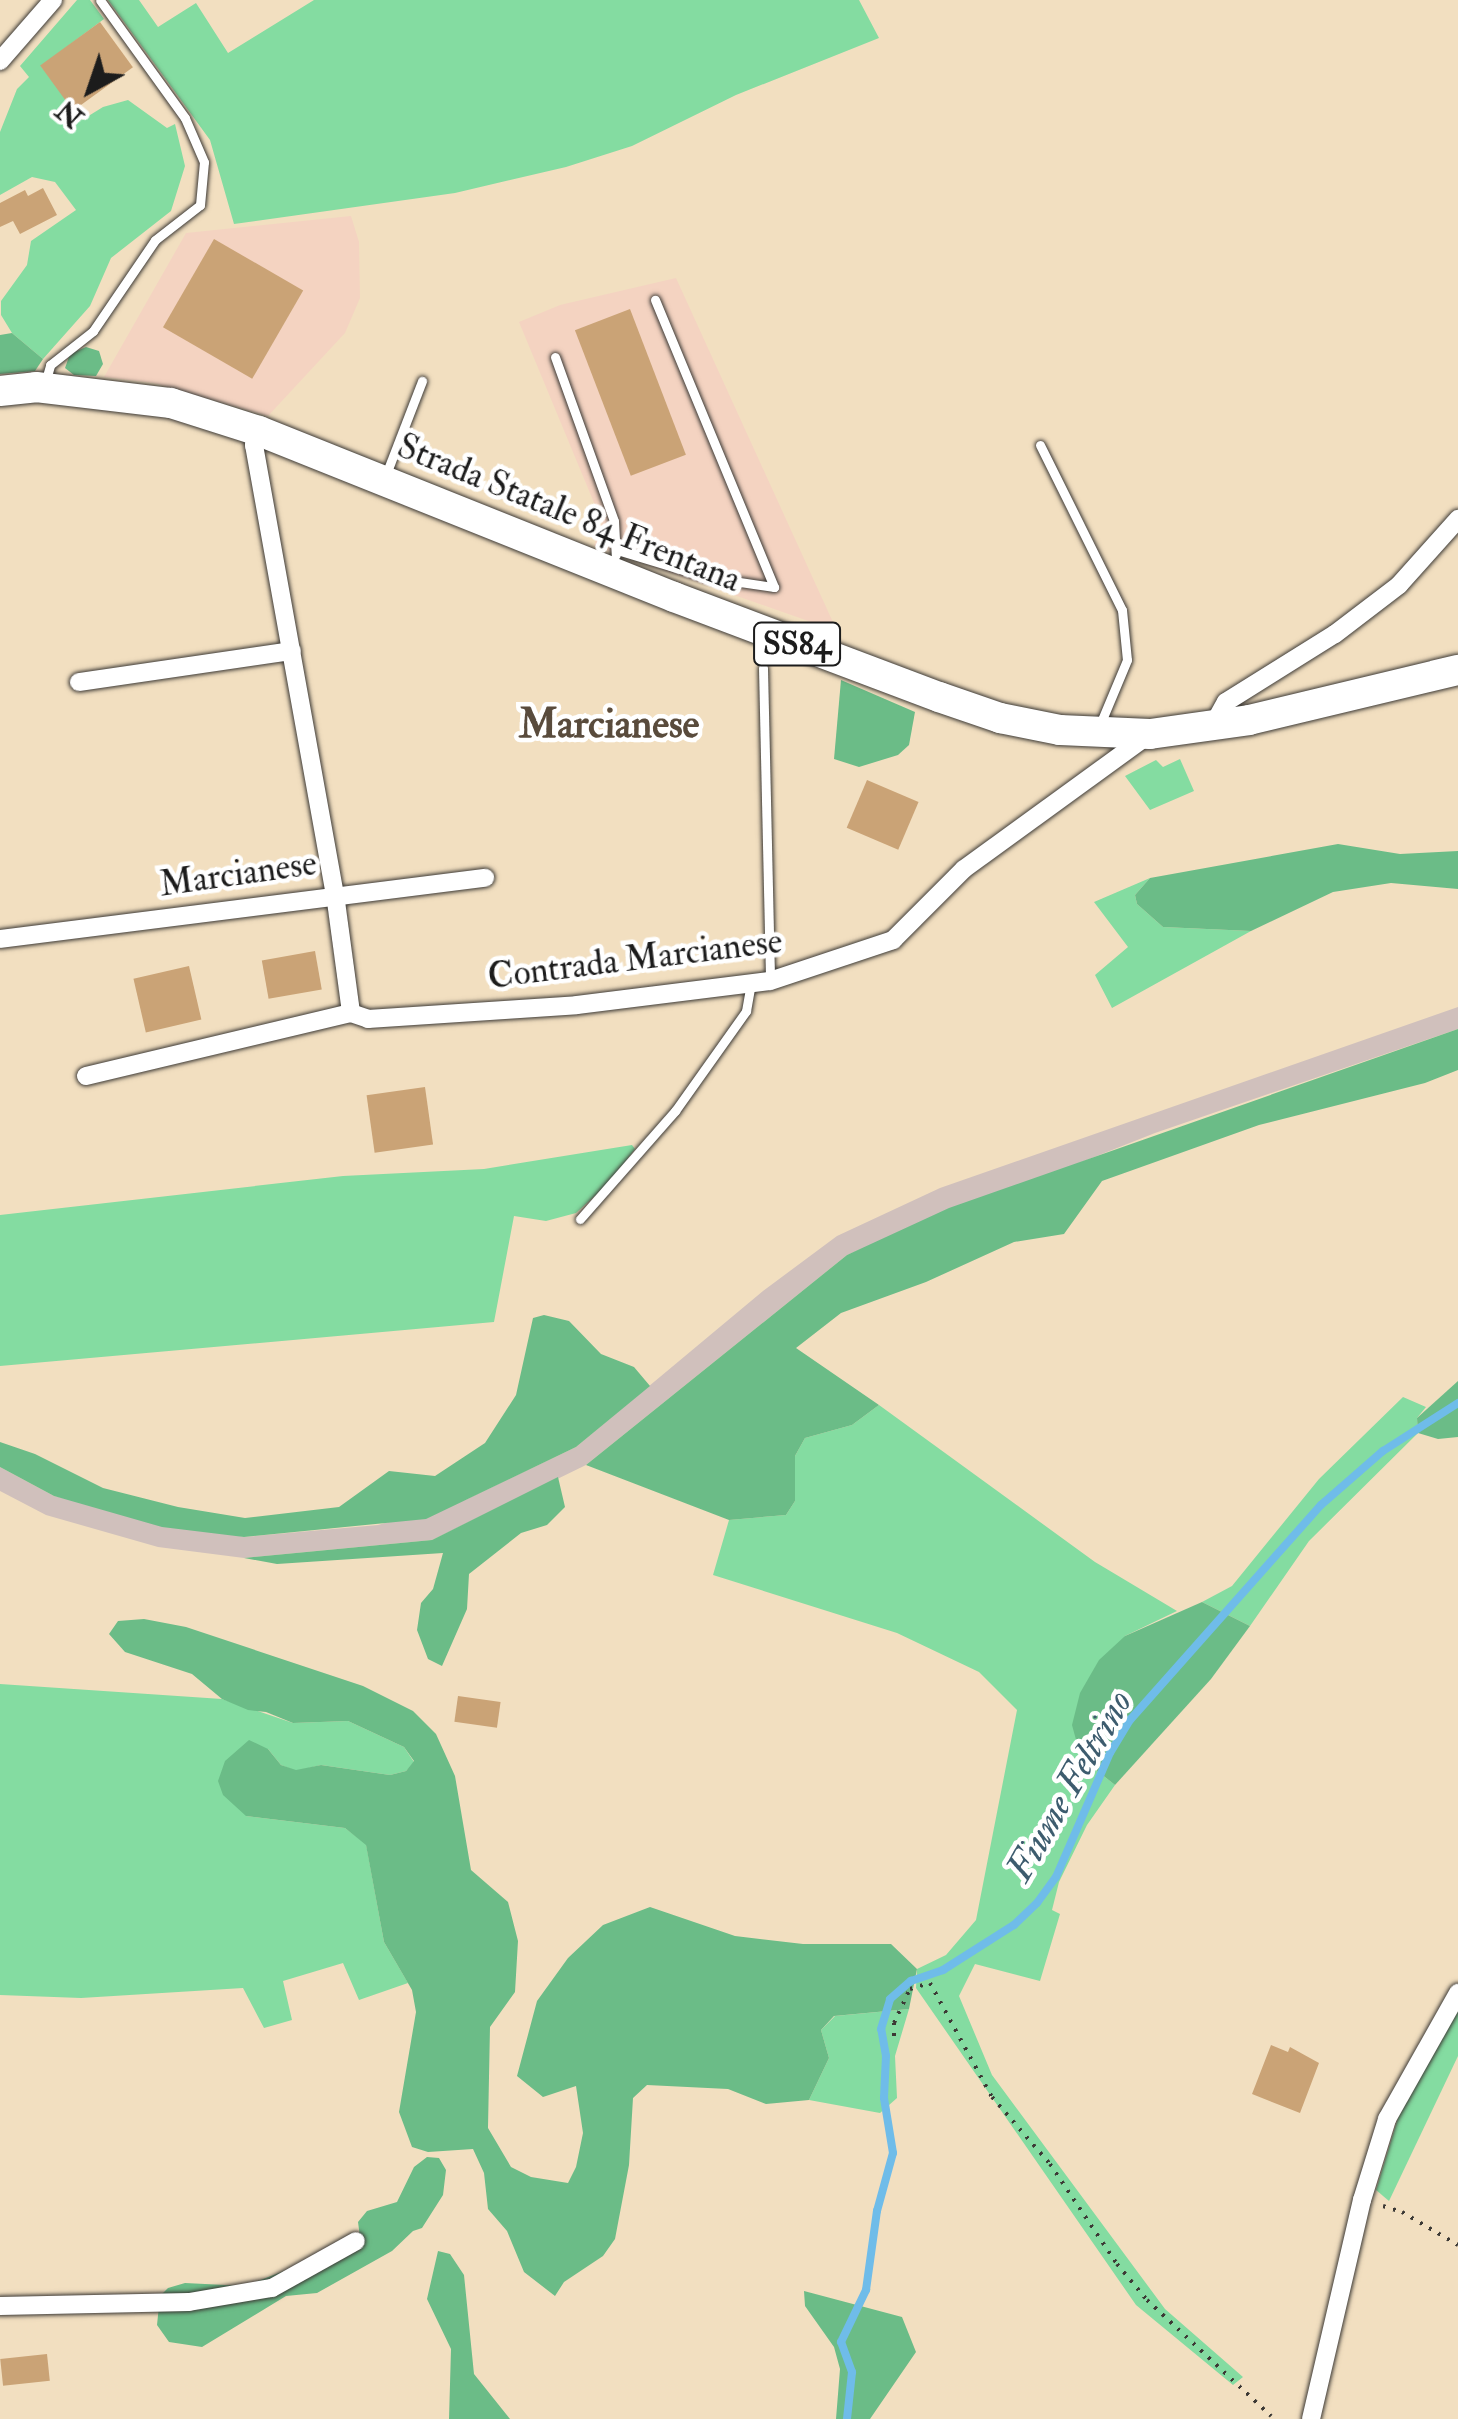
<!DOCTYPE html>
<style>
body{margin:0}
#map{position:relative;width:1458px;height:2419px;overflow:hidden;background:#f2dfc0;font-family:"IM FELL Double Pica",serif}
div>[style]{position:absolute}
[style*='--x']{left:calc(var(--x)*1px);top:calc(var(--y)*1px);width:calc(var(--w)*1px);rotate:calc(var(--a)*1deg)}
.built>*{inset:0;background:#f4d3c1}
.industrial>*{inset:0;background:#d0c0bc}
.green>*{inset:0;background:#84dca1}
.forest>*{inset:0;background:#6bbc87}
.stream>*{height:8px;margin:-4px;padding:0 4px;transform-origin:4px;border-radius:4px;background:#6fbce9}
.building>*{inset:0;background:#caa376;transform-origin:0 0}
.path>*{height:4px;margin-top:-2px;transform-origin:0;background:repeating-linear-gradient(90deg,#3c3935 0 2.5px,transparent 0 10.5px)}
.roads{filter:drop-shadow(0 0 2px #3c3935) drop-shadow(0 0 2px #3c3935)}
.lane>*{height:9px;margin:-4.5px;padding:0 4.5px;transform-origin:4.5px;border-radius:4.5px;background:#fff}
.street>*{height:18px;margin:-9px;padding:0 9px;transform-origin:9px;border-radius:9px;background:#fff}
.primary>*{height:30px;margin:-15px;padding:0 15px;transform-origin:15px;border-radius:15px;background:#fff}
span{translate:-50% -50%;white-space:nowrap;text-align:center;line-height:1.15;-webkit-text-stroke:9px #fff;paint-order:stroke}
.shield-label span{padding:2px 8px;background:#fff;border:2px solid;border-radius:8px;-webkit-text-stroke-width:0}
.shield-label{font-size:32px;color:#1c1c1c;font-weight:700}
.street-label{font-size:35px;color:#1c1c1c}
.water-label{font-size:38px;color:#3d5c6e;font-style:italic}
.quarter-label{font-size:40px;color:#594b3c;font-weight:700}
.north{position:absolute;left:40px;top:40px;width:100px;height:100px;-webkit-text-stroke:8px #fff;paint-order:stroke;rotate:220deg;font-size:28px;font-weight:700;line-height:40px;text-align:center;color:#1c1c1c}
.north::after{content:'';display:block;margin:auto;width:35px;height:45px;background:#1c1c1c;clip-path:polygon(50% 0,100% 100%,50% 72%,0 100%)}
</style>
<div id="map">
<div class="built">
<i style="clip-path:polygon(351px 216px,359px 242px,360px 298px,345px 333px,268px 416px,154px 383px,104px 377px,186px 233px)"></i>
<i style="clip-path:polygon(676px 278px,837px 631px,594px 546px,602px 522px,519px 322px,560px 305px)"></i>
</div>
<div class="industrial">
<i style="clip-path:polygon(1458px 1007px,1458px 1029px,1155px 1133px,847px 1255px,586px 1465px,432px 1540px,244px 1558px,158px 1547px,46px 1515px,0 1491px,0 1467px,54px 1496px,244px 1537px,378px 1525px,465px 1500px,576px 1447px,763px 1291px,837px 1236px,940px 1188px)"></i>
</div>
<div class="green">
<i style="clip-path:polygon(77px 0,90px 0,104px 19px,41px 66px,82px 120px,103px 107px,128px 100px,167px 128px,175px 124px,185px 166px,171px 211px,111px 258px,90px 306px,43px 359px,12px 333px,1px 315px,1px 301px,27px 265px,31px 241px,76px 210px,55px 182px,32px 177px,0 195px,0 132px,17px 89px,29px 77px,20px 66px)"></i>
<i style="clip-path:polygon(108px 0,139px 0,158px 27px,196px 3px,228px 53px,314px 0,859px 0,879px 38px,736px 95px,632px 146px,566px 167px,455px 193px,234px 224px,210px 140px)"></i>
<i style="clip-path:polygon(1180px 759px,1194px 791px,1150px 810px,1125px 776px,1156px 760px,1163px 767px)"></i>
<i style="clip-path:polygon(1150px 878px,1135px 895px,1137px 904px,1163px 927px,1251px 931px,1112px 1008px,1095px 975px,1128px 947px,1094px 902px)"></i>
<i style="clip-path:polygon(632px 1145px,635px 1149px,609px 1183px,576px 1213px,546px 1221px,514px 1216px,494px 1322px,0 1366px,0 1215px,343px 1176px,484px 1169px)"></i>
<i style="clip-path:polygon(1403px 1397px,1426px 1407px,1417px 1418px,1418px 1433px,1309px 1541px,1250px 1626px,1202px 1602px,1232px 1586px,1319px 1479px)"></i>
<i style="clip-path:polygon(879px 1405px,1095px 1562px,1177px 1611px,1125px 1636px,1081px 1758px,1115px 1785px,1087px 1825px,1059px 1882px,1052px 1910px,1060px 1914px,1040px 1981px,975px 1964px,959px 1996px,992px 2075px,1165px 2309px,1243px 2377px,1233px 2385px,1136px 2305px,916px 1988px,917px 1969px,946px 1955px,976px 1920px,1017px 1710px,979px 1672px,897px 1633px,713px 1575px,729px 1520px,786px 1515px,795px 1501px,795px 1456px,805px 1438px,852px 1425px)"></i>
<i style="clip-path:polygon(0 1684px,222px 1699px,293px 1723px,348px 1721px,404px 1747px,414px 1762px,406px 1771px,390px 1775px,321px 1765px,296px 1771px,281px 1765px,268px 1749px,246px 1816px,345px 1828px,366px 1844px,384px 1942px,408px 1983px,359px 2000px,343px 1963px,283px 1981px,292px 2020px,264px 2028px,243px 1988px,81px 1998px,0 1995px)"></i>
<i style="clip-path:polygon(1458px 2008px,1458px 2056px,1389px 2201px,1376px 2190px,1398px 2118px)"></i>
<i style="clip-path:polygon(909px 2009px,895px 2056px,897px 2098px,880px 2113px,809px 2100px,829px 2058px,821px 2030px,835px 2016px)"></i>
</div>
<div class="forest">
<i style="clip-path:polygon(12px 333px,43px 359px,35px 371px,0 374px,0 335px)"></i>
<i style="clip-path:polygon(86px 347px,99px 351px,103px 364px,96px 376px,74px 375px,65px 368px,70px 354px)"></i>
<i style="clip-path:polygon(841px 680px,915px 712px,909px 745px,898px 755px,859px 767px,834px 759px)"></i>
<i style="clip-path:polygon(1338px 844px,1400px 854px,1458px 851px,1458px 889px,1391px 883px,1333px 892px,1251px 931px,1163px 927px,1137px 904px,1135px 895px,1150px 878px)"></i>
<i style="clip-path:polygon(1458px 1029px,1458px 1070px,1425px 1083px,1259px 1125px,1102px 1181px,1064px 1234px,1014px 1242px,926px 1282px,841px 1313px,796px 1348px,879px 1405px,852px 1425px,805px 1438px,795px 1456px,795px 1501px,786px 1515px,729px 1520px,586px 1465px,847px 1255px,949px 1208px)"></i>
<i style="clip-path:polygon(544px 1315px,569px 1321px,601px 1354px,634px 1367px,650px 1386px,576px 1447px,426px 1519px,244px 1537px,162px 1527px,54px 1496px,0 1467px,0 1442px,35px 1454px,103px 1488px,178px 1507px,245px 1518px,339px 1507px,389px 1471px,435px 1476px,485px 1443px,516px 1395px,533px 1318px)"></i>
<i style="clip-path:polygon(1458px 1381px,1458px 1437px,1438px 1439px,1418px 1433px,1417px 1418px)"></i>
<i style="clip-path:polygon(558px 1477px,565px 1507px,547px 1525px,521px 1533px,469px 1574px,467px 1609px,442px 1666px,428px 1659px,417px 1630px,421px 1603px,433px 1589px,443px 1553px,277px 1564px,244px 1558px,432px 1540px)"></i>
<i style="clip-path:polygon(1202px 1602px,1250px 1626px,1211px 1679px,1115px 1785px,1081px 1758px,1072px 1725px,1080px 1693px,1099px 1660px,1125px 1636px)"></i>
<i style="clip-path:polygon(144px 1619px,186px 1627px,363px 1686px,413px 1711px,436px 1734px,455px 1776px,471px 1870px,508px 1902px,518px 1941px,515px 1992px,490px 2027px,488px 2128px,511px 2167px,531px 2177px,568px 2183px,576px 2167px,583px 2133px,576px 2086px,543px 2097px,517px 2076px,537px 2001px,568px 1958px,603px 1925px,650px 1907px,735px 1936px,803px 1944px,891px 1944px,917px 1969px,909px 2009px,834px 2016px,821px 2030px,829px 2058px,809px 2100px,766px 2104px,728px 2089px,647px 2085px,633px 2098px,629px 2165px,615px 2239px,603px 2256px,564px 2282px,555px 2296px,524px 2272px,507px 2231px,488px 2209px,484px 2173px,473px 2149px,428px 2152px,412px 2147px,399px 2112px,416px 2012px,412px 1990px,384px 1942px,366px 1845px,345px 1828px,246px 1816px,223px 1795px,218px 1781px,225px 1761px,249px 1740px,268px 1749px,281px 1765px,296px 1770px,321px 1765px,390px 1775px,406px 1771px,414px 1761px,404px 1747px,348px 1721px,293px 1723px,266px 1712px,248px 1710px,222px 1699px,192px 1674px,125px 1652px,109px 1634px,118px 1621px)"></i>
<i style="clip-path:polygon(427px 2157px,439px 2158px,446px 2170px,443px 2195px,422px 2228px,413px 2231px,392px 2251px,317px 2293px,286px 2296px,202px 2347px,169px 2342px,157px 2325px,160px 2296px,168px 2288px,185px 2283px,245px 2286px,349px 2246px,360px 2237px,358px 2222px,367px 2211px,397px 2202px,414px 2167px)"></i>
<i style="clip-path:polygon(438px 2251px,450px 2254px,464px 2275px,474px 2374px,510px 2419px,449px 2419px,451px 2349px,427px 2299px)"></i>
<i style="clip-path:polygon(804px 2291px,902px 2317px,916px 2352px,870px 2419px,836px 2419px,840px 2369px,834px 2347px,805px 2306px)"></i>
</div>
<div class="stream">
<i style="--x:847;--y:2419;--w:47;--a:-83.9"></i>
<i style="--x:852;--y:2372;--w:32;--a:-110"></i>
<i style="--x:841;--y:2342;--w:58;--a:-64.3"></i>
<i style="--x:866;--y:2290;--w:80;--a:-82.1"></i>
<i style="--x:877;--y:2211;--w:60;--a:-74.6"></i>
<i style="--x:893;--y:2153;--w:56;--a:-99.3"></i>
<i style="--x:884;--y:2098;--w:42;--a:-87.3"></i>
<i style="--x:886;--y:2056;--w:27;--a:-100"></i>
<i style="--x:881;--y:2029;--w:31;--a:-73"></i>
<i style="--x:890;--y:1999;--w:28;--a:-41"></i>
<i style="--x:911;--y:1981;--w:34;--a:-19"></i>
<i style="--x:943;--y:1970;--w:84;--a:-32.4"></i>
<i style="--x:1014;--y:1925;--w:32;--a:-44"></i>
<i style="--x:1037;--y:1903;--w:32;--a:-54"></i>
<i style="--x:1056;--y:1877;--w:135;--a:-66.5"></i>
<i style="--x:1110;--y:1753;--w:39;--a:-59"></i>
<i style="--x:1130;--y:1720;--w:288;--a:-48.4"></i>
<i style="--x:1321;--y:1505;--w:82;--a:-41.1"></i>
<i style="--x:1383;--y:1451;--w:89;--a:-32.6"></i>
</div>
<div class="building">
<i style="left:100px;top:22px;width:56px;height:74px;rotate:54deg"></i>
<i style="clip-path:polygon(43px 188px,57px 215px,20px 234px,13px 221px,0 227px,0 203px,25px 190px,28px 196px)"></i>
<i style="left:214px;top:239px;width:103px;height:102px;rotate:30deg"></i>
<i style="left:630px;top:309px;width:156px;height:59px;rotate:69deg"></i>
<i style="left:867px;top:780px;width:56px;height:52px;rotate:23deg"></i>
<i style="left:315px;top:951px;width:39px;height:54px;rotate:80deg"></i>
<i style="left:189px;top:966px;width:55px;height:57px;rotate:77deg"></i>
<i style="left:425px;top:1087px;width:58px;height:59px;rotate:82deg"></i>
<i style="left:458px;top:1696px;width:43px;height:26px;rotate:8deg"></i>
<i style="clip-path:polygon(1271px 2045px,1288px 2052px,1290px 2047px,1319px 2063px,1300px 2113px,1252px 2094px)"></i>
<i style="left:47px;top:2354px;width:27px;height:47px;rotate:84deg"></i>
</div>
<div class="path">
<i style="--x:894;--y:2036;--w:13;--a:-90"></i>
<i style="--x:894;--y:2023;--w:38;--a:-65"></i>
<i style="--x:910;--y:1989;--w:21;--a:-17"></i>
<i style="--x:930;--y:1983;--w:130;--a:61.5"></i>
<i style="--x:992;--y:2097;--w:89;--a:49.1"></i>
<i style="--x:1050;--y:2164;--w:120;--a:56.2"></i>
<i style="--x:1117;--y:2264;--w:47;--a:50.2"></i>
<i style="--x:1147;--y:2300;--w:170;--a:43.1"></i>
<i style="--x:1383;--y:2206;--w:20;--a:18"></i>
<i style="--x:1402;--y:2212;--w:65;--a:30.5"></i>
</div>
<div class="roads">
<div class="lane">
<i style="--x:555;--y:357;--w:174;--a:70.2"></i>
<i style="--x:614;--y:521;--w:34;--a:87"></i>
<i style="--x:45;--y:383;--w:19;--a:-74"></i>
<i style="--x:50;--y:365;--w:55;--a:-38.3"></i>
<i style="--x:93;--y:331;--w:110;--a:-55.7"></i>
<i style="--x:155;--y:240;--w:57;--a:-37.9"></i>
<i style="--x:200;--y:205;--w:43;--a:-84.7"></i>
<i style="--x:204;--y:162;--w:48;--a:-113.4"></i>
<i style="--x:185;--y:118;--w:145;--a:-125.8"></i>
<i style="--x:1040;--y:445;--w:184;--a:63.6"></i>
<i style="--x:1122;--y:610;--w:50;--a:84.3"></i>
<i style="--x:1127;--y:660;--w:73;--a:112.7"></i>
<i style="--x:385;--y:477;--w:103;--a:-68.9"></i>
<i style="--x:617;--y:550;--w:93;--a:16.9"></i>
<i style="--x:706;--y:577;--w:69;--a:8.4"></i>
<i style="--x:774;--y:587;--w:311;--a:-112.5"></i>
<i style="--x:763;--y:668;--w:313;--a:88.7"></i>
<i style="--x:580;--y:1219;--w:144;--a:-48.7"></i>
<i style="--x:675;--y:1111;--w:123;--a:-54.6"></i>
<i style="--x:746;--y:1011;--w:28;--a:-80"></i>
</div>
<div class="street">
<i style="--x:0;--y:61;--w:81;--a:-49"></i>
<i style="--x:259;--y:431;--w:15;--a:110"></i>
<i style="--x:254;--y:445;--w:456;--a:79.8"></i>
<i style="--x:335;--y:894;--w:120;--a:82.3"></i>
<i style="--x:79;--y:682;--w:215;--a:-8.3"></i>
<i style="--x:1213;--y:725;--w:26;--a:-61"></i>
<i style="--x:1226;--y:702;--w:128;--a:-32"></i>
<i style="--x:1335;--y:634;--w:81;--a:-37.4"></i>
<i style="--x:1399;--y:585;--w:89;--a:-48.2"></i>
<i style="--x:0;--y:939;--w:489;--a:-7.2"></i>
<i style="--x:86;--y:1076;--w:272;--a:-13.4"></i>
<i style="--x:351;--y:1013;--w:18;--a:19"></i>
<i style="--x:368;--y:1019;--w:209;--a:-3.8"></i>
<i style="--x:577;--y:1005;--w:194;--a:-7.1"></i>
<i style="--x:770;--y:981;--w:130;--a:-18.4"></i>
<i style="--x:893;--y:940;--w:100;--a:-45"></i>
<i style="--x:964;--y:869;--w:230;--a:-36"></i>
<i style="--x:0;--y:2306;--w:189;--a:-1.2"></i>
<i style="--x:189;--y:2302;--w:84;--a:-9.6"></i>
<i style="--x:272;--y:2288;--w:96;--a:-29.2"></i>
<i style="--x:1311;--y:2419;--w:225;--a:-76.9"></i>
<i style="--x:1362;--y:2200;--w:85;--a:-72.8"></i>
<i style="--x:1387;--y:2119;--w:145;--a:-60.6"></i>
</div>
<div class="primary">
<i style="--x:0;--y:391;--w:36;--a:-6"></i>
<i style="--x:36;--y:387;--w:136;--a:6.8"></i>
<i style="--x:171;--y:403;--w:92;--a:17.7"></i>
<i style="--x:259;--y:431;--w:447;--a:21.8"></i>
<i style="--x:674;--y:597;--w:283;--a:20.7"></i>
<i style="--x:939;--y:697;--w:65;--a:19"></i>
<i style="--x:1000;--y:718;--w:61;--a:11.3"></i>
<i style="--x:1060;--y:730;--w:90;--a:2.5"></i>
<i style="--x:1150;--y:734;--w:100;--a:-8"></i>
<i style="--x:1249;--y:720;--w:215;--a:-13.5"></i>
</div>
</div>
<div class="shield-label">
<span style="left:797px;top:644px">SS84</span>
</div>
<div class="street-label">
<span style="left:569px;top:513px;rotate:22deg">Strada Statale 84 Frentana</span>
<span style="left:238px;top:874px;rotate:-8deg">Marcianese</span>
<span style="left:635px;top:959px;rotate:-7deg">Contrada Marcianese</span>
</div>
<div class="water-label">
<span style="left:1070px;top:1786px;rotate:-60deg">Fiume Feltrino</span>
</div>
<div class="quarter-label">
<span style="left:609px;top:725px">Marcianese</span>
</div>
<div class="north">N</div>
</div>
